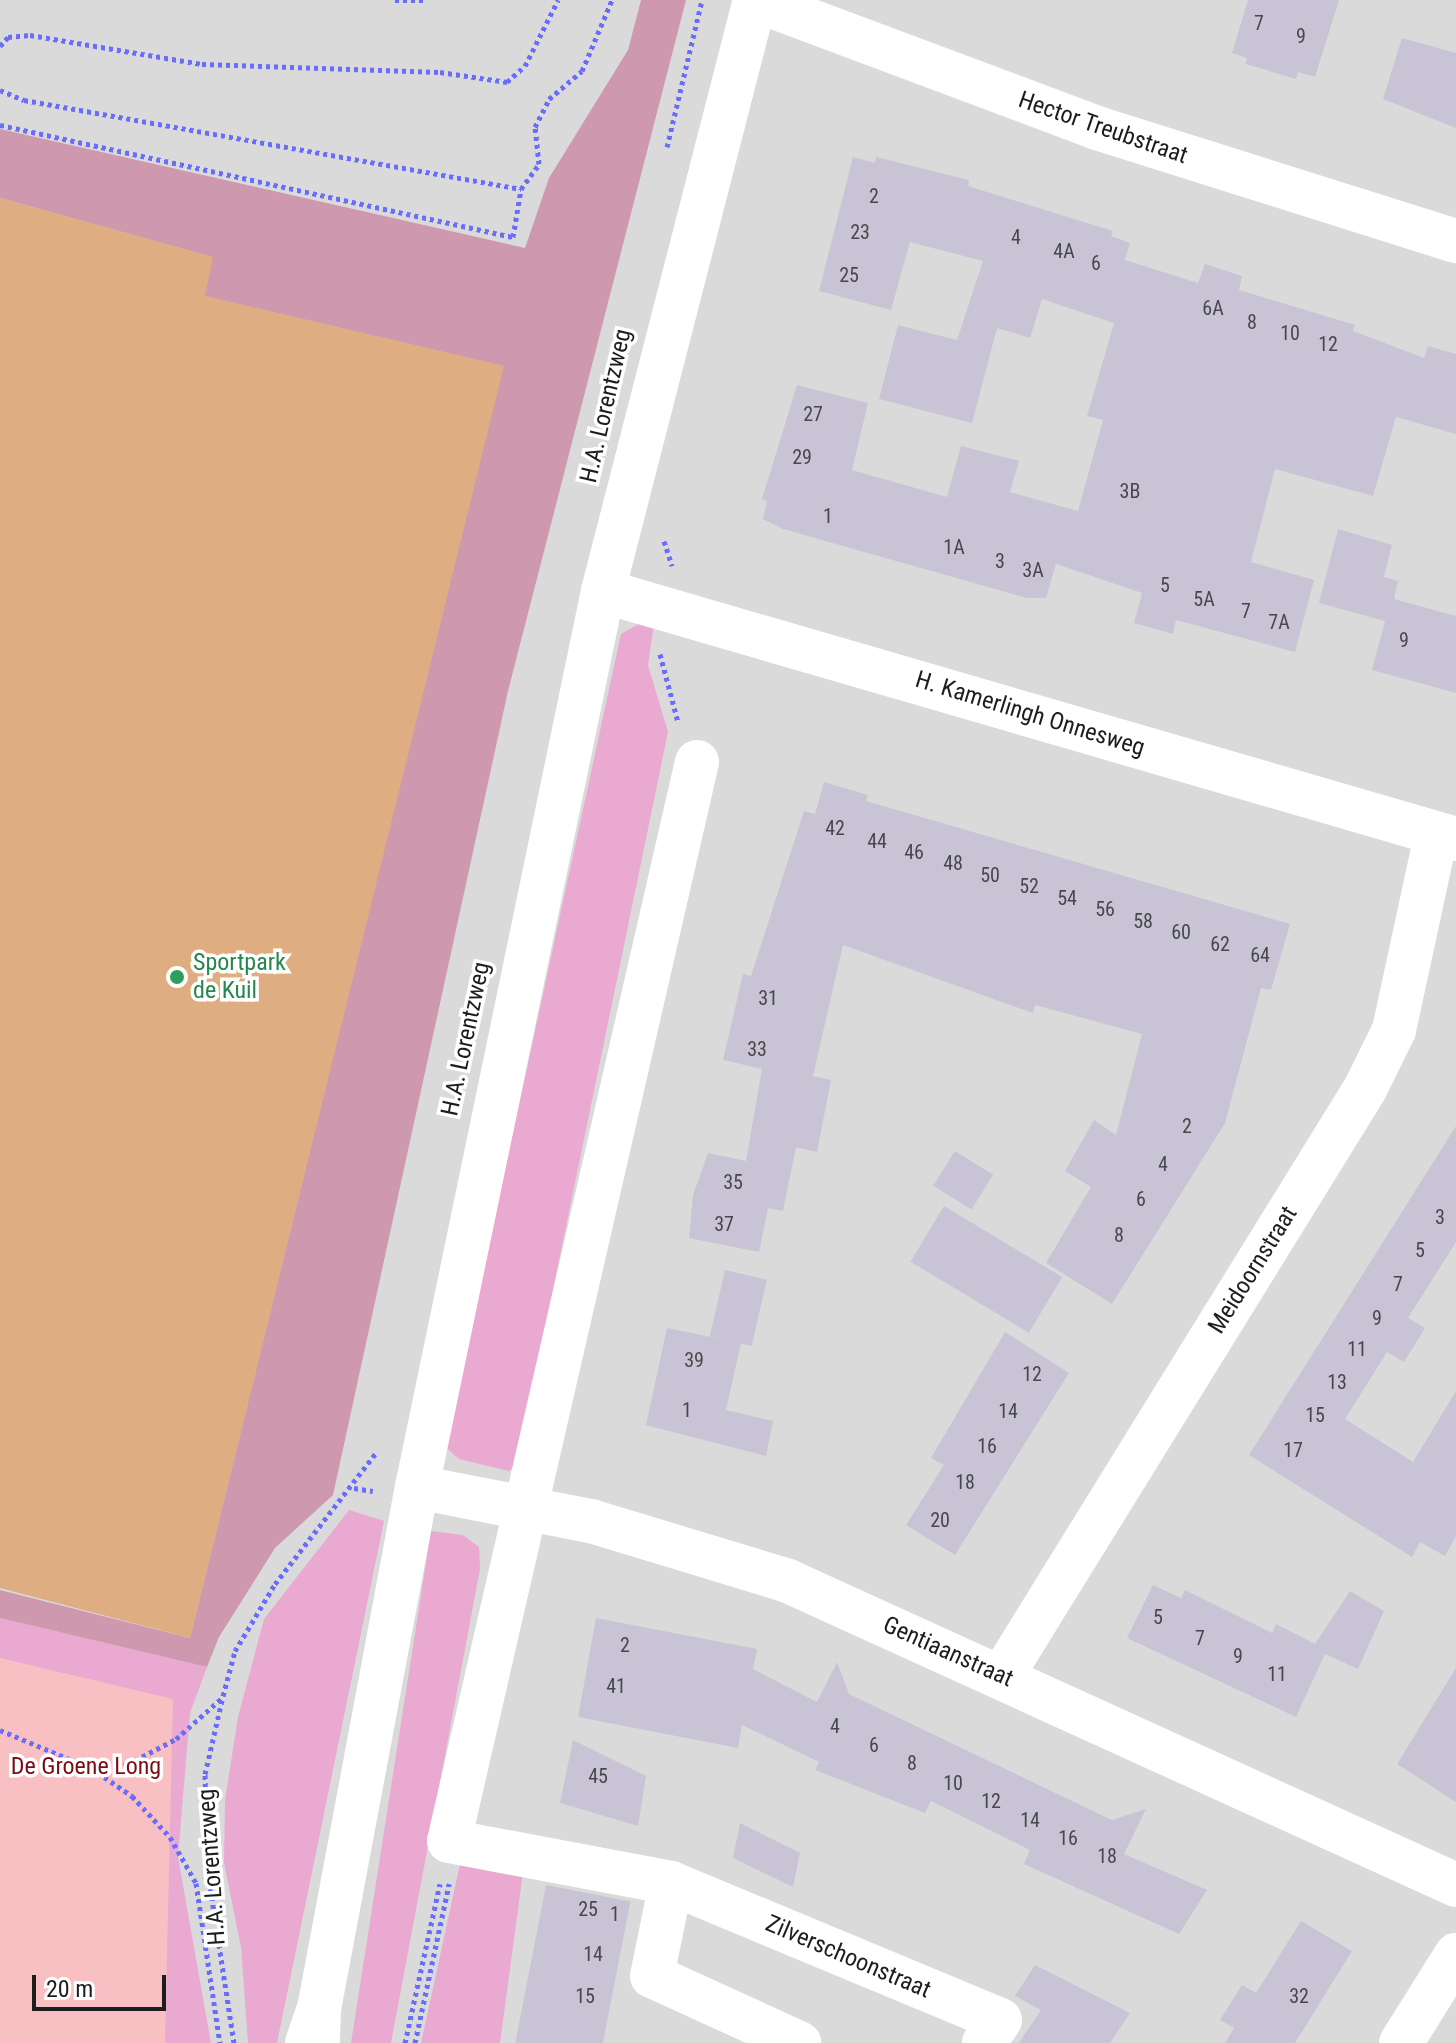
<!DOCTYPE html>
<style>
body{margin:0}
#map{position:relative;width:1456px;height:2043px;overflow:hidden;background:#e9e3ee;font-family:"Roboto Condensed",sans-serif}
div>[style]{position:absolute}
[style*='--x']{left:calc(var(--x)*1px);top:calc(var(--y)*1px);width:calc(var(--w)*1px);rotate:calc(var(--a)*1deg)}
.residential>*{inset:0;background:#dadadb;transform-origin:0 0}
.grass>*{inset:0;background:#e9a9d1}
.forest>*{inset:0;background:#ce98af}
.park>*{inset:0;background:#f9c0c3}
.pitch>*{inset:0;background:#dead81}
.building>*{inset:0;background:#c9c4d5;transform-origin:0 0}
.path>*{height:5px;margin-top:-2.5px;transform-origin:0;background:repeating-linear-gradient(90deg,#696ef9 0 4px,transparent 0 8px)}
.minor>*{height:44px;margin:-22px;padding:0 22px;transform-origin:22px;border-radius:22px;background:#fff}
.tertiary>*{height:44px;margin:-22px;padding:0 22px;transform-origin:22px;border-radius:22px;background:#fff}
.dots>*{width:22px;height:22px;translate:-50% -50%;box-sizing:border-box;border:4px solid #fff;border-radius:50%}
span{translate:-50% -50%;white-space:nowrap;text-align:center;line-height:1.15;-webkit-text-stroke:7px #fff;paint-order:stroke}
.number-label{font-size:20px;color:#48474b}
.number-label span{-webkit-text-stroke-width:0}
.street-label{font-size:24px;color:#1d1d1d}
.leisure-label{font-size:24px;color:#27864d}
.left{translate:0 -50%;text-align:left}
.park-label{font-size:24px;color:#7b0c12}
.scale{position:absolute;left:32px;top:1975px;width:134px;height:36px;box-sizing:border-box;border:4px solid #1d1d1d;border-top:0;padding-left:10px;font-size:24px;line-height:28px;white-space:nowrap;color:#1d1d1d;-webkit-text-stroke:6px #fff;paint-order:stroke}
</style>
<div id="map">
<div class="residential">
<i style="left:0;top:0;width:1456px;height:2043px"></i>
</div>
<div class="grass">
<i style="clip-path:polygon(646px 620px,654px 623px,648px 665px,668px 732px,517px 1464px,509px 1471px,459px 1459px,445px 1447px,621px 634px)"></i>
<i style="clip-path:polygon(349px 1510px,384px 1521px,277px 2043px,248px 2043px,241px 1947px,224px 1863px,225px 1800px,238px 1717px,264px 1619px)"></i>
<i style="clip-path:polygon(431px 1531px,463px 1535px,479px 1547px,480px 1569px,391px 2043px,351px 2043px)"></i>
<i style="clip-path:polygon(0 1618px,207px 1667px,190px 1713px,178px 1857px,211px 2043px,0 2043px)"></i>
<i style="clip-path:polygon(462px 1855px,524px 1865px,500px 2043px,421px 2043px)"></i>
</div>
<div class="forest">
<i style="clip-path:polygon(641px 0,686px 0,508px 691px,333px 1495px,275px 1548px,219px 1637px,207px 1667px,0 1618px,0 1590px,190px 1638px,503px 366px,204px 296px,212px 257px,0 198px,0 129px,525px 248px,549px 178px,628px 50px)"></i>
</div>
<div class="park">
<i style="clip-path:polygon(0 1658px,173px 1699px,165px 2043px,0 2043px)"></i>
</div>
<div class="pitch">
<i style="clip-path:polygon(0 198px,213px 257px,205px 296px,504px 366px,190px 1638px,0 1588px)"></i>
</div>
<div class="building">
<i style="clip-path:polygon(1248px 0,1339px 0,1315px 77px,1298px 72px,1296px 79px,1246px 64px,1247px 58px,1232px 53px)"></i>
<i style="clip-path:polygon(1402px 38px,1456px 53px,1456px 128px,1383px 99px)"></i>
<i style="clip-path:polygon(853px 157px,875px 163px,876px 157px,969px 180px,968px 186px,1113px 231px,1111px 236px,1130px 243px,1125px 260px,1198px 283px,1205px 264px,1242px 276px,1239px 290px,1355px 325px,1353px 331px,1424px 358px,1428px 346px,1456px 354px,1456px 434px,1396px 417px,1373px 496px,1275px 469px,1251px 562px,1314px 580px,1295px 652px,1176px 620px,1173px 634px,1134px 623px,1142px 593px,1056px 564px,1046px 598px,1027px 598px,783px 529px,763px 519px,767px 501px,762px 499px,797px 385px,868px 403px,852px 470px,947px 497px,961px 446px,1019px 461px,1010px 492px,1078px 511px,1103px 420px,1087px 416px,1114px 323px,1042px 299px,1030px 338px,997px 328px,972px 423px,879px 399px,898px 325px,957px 340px,983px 261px,910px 242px,891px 310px,819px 291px)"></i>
<i style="clip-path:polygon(1338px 529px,1392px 545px,1384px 577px,1398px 581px,1394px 599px,1456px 616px,1456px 693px,1372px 670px,1385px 621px,1319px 603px)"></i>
<i style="clip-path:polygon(824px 782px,868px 795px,866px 801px,1290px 924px,1271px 990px,1261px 988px,1225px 1123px,1112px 1304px,1046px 1263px,1091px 1187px,1065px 1171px,1094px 1120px,1116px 1135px,1142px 1034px,1035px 1005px,1033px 1013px,843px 945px,813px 1076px,831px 1080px,817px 1152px,796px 1147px,783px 1211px,768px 1208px,759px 1252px,689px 1238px,693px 1195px,708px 1153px,746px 1161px,762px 1069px,723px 1060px,743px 974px,751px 976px,804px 811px,815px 814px)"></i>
<i style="clip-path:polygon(1456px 1126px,1456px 1242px,1408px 1318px,1425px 1328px,1404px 1362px,1387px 1352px,1345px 1419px,1413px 1462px,1456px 1391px,1456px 1536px,1445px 1556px,1420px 1542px,1412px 1557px,1249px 1455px)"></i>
<i style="left:955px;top:1151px;width:45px;height:41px;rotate:32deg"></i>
<i style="left:944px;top:1206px;width:138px;height:65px;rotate:31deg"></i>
<i style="left:725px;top:1270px;width:43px;height:68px;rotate:13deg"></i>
<i style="clip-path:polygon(667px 1328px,741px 1343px,726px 1410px,773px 1421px,766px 1456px,646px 1425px)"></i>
<i style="clip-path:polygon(1005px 1332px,1069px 1373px,955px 1555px,906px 1525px,944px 1465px,931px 1458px)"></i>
<i style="clip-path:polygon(1153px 1585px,1181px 1598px,1185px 1590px,1272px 1633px,1276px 1624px,1315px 1644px,1350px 1591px,1384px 1611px,1358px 1669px,1325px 1654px,1296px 1717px,1127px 1638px)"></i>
<i style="clip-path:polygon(596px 1618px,757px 1649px,753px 1669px,817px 1702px,837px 1662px,849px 1694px,1095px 1812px,1112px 1820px,1146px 1809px,1124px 1854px,1207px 1890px,1179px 1934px,1024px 1864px,1030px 1850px,931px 1801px,925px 1813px,815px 1770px,819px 1762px,742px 1725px,738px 1748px,578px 1717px)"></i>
<i style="clip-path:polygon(1456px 1668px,1456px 1802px,1397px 1764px)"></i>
<i style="clip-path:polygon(573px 1740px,646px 1776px,638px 1826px,560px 1803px)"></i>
<i style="clip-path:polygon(740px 1823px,800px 1853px,793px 1887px,733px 1858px)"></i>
<i style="left:546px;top:1885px;width:86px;height:161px;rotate:11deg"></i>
<i style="clip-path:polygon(1301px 1921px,1352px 1951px,1295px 2043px,1225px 2043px,1234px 2028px,1220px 2020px,1242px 1985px,1256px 1993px)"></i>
<i style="clip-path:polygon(1035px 1965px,1130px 2013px,1110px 2043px,1019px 2043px,1041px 2010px,1015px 1996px)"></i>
</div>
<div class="path">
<i style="--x:395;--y:0;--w:29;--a:0"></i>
<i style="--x:0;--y:46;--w:12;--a:-48"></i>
<i style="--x:8;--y:37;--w:22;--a:-5"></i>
<i style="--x:30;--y:35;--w:174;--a:9.6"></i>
<i style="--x:202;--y:64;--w:238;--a:1.9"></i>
<i style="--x:440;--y:72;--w:68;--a:8.5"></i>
<i style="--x:507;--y:82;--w:24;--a:-42"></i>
<i style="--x:525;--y:66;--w:74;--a:-63.4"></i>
<i style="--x:0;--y:90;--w:26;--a:23"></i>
<i style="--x:24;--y:100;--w:505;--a:10.15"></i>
<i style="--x:0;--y:125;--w:525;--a:12.32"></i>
<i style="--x:513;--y:237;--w:49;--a:-80.5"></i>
<i style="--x:521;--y:189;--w:31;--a:-54"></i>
<i style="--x:539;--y:164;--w:37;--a:-96"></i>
<i style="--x:535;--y:127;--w:31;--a:-63"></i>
<i style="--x:549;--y:99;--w:43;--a:-40.3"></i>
<i style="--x:582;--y:71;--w:77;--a:-67.1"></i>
<i style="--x:667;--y:147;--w:151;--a:-76.6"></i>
<i style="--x:664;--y:541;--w:26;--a:72"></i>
<i style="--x:660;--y:654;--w:70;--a:75.2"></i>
<i style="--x:354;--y:1488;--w:19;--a:9"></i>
<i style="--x:0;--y:1730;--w:99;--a:22.7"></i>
<i style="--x:91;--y:1768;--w:37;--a:-6"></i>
<i style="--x:128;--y:1764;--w:54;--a:-27.5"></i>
<i style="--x:176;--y:1739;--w:63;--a:-41.8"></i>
<i style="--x:91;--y:1768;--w:50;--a:34.3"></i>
<i style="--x:132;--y:1796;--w:56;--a:47.2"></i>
<i style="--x:170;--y:1837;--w:53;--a:60.5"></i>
<i style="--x:196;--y:1883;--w:162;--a:81.5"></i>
<i style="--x:234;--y:2043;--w:178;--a:-98.7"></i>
<i style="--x:207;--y:1867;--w:93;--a:-91.2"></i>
<i style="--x:205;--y:1774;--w:80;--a:-77"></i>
<i style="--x:223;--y:1696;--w:47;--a:-75.1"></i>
<i style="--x:235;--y:1651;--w:78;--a:-59.2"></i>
<i style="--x:275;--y:1584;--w:165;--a:-52.4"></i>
<i style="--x:405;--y:2043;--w:163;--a:-77.6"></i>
<i style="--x:415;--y:2043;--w:163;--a:-77.9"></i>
</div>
<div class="minor">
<i style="--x:755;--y:0;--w:365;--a:20.5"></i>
<i style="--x:1097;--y:128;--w:376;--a:17.5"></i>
<i style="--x:603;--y:591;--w:888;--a:16.21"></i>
<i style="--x:697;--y:762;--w:1107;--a:102.94"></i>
<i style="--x:449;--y:1841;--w:226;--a:10.7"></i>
<i style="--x:671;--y:1883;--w:356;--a:22.6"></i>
<i style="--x:1000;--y:2020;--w:28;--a:125"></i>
<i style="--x:417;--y:1487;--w:177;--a:11.1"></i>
<i style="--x:591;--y:1521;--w:206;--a:16.9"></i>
<i style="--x:788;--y:1581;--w:734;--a:24.47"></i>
<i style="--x:1002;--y:1676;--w:690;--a:-58.27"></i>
<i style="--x:1365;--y:1089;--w:66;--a:-63.8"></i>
<i style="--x:1394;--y:1030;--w:199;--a:-77.8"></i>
<i style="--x:671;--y:1883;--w:95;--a:101.5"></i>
<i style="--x:652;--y:1976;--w:162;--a:24.5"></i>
<i style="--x:1401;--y:2043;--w:104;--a:-58"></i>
</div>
<div class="tertiary">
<i style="--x:319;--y:2009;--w:531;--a:-79.37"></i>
<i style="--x:417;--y:1487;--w:915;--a:-78.27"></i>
<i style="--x:603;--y:591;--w:610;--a:-75.58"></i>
<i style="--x:307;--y:2043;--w:36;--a:-71"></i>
<i style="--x:319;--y:2009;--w:34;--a:92"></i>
</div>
<div class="dots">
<i style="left:177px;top:977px;background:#2e9e5b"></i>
</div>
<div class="number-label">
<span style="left:1259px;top:23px">7</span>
<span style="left:1301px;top:36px">9</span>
<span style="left:874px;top:196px">2</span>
<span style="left:860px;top:232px">23</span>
<span style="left:1016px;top:237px">4</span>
<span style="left:1064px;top:251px">4A</span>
<span style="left:1096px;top:263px">6</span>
<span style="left:849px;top:275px">25</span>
<span style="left:1213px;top:308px">6A</span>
<span style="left:1252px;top:322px">8</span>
<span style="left:1290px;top:333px">10</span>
<span style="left:1328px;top:344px">12</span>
<span style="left:813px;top:414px">27</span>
<span style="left:802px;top:457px">29</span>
<span style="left:1130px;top:491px">3B</span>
<span style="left:828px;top:516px">1</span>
<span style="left:954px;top:547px">1A</span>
<span style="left:1000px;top:561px">3</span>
<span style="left:1033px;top:570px">3A</span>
<span style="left:1165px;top:585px">5</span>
<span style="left:1204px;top:599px">5A</span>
<span style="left:1246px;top:611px">7</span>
<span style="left:1279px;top:622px">7A</span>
<span style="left:1404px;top:640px">9</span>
<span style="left:835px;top:828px">42</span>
<span style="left:877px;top:841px">44</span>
<span style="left:914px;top:852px">46</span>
<span style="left:953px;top:863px">48</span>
<span style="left:990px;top:875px">50</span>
<span style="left:1029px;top:886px">52</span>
<span style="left:1067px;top:898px">54</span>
<span style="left:1105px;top:909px">56</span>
<span style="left:1143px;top:921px">58</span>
<span style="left:1181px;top:932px">60</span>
<span style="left:1220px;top:944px">62</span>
<span style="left:1260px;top:955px">64</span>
<span style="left:768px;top:998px">31</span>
<span style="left:757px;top:1049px">33</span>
<span style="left:1187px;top:1126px">2</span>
<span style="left:1163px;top:1164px">4</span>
<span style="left:733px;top:1182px">35</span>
<span style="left:1141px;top:1199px">6</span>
<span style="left:1440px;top:1217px">3</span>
<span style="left:724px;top:1224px">37</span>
<span style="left:1119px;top:1235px">8</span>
<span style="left:1420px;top:1250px">5</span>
<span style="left:1398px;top:1284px">7</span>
<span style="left:1377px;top:1318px">9</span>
<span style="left:1357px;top:1349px">11</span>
<span style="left:694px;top:1360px">39</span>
<span style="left:1032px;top:1374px">12</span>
<span style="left:1337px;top:1382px">13</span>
<span style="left:687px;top:1410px">1</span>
<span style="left:1008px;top:1411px">14</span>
<span style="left:1315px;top:1415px">15</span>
<span style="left:987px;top:1446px">16</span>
<span style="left:1293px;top:1450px">17</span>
<span style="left:965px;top:1482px">18</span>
<span style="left:940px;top:1520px">20</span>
<span style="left:1158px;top:1617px">5</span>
<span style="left:1200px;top:1638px">7</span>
<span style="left:625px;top:1645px">2</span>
<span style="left:1238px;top:1656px">9</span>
<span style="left:1277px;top:1674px">11</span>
<span style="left:616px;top:1686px">41</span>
<span style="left:835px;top:1726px">4</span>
<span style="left:874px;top:1745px">6</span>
<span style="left:912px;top:1763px">8</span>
<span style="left:598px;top:1776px">45</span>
<span style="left:953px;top:1783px">10</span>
<span style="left:991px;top:1801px">12</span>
<span style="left:1030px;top:1820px">14</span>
<span style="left:1068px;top:1838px">16</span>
<span style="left:1107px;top:1856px">18</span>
<span style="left:588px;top:1909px">25</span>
<span style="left:615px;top:1914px">1</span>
<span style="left:593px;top:1954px">14</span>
<span style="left:585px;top:1996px">15</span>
<span style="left:1299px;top:1996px">32</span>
</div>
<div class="street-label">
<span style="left:1103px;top:128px;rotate:19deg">Hector Treubstraat</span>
<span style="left:606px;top:406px;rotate:-77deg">H.A. Lorentzweg</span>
<span style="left:1030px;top:714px;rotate:17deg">H. Kamerlingh Onnesweg</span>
<span style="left:466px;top:1039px;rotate:-78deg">H.A. Lorentzweg</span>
<span style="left:1253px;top:1270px;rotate:-58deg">Meidoornstraat</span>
<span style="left:948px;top:1652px;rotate:24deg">Gentiaanstraat</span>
<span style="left:212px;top:1867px;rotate:-94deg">H.A. Lorentzweg</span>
<span style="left:848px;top:1957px;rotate:23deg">Zilverschoonstraat</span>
</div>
<div class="leisure-label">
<span class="left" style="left:193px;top:977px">Sportpark<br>de Kuil</span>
</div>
<div class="park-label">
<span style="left:86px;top:1767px">De Groene Long</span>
</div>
<div class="scale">20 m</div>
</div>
